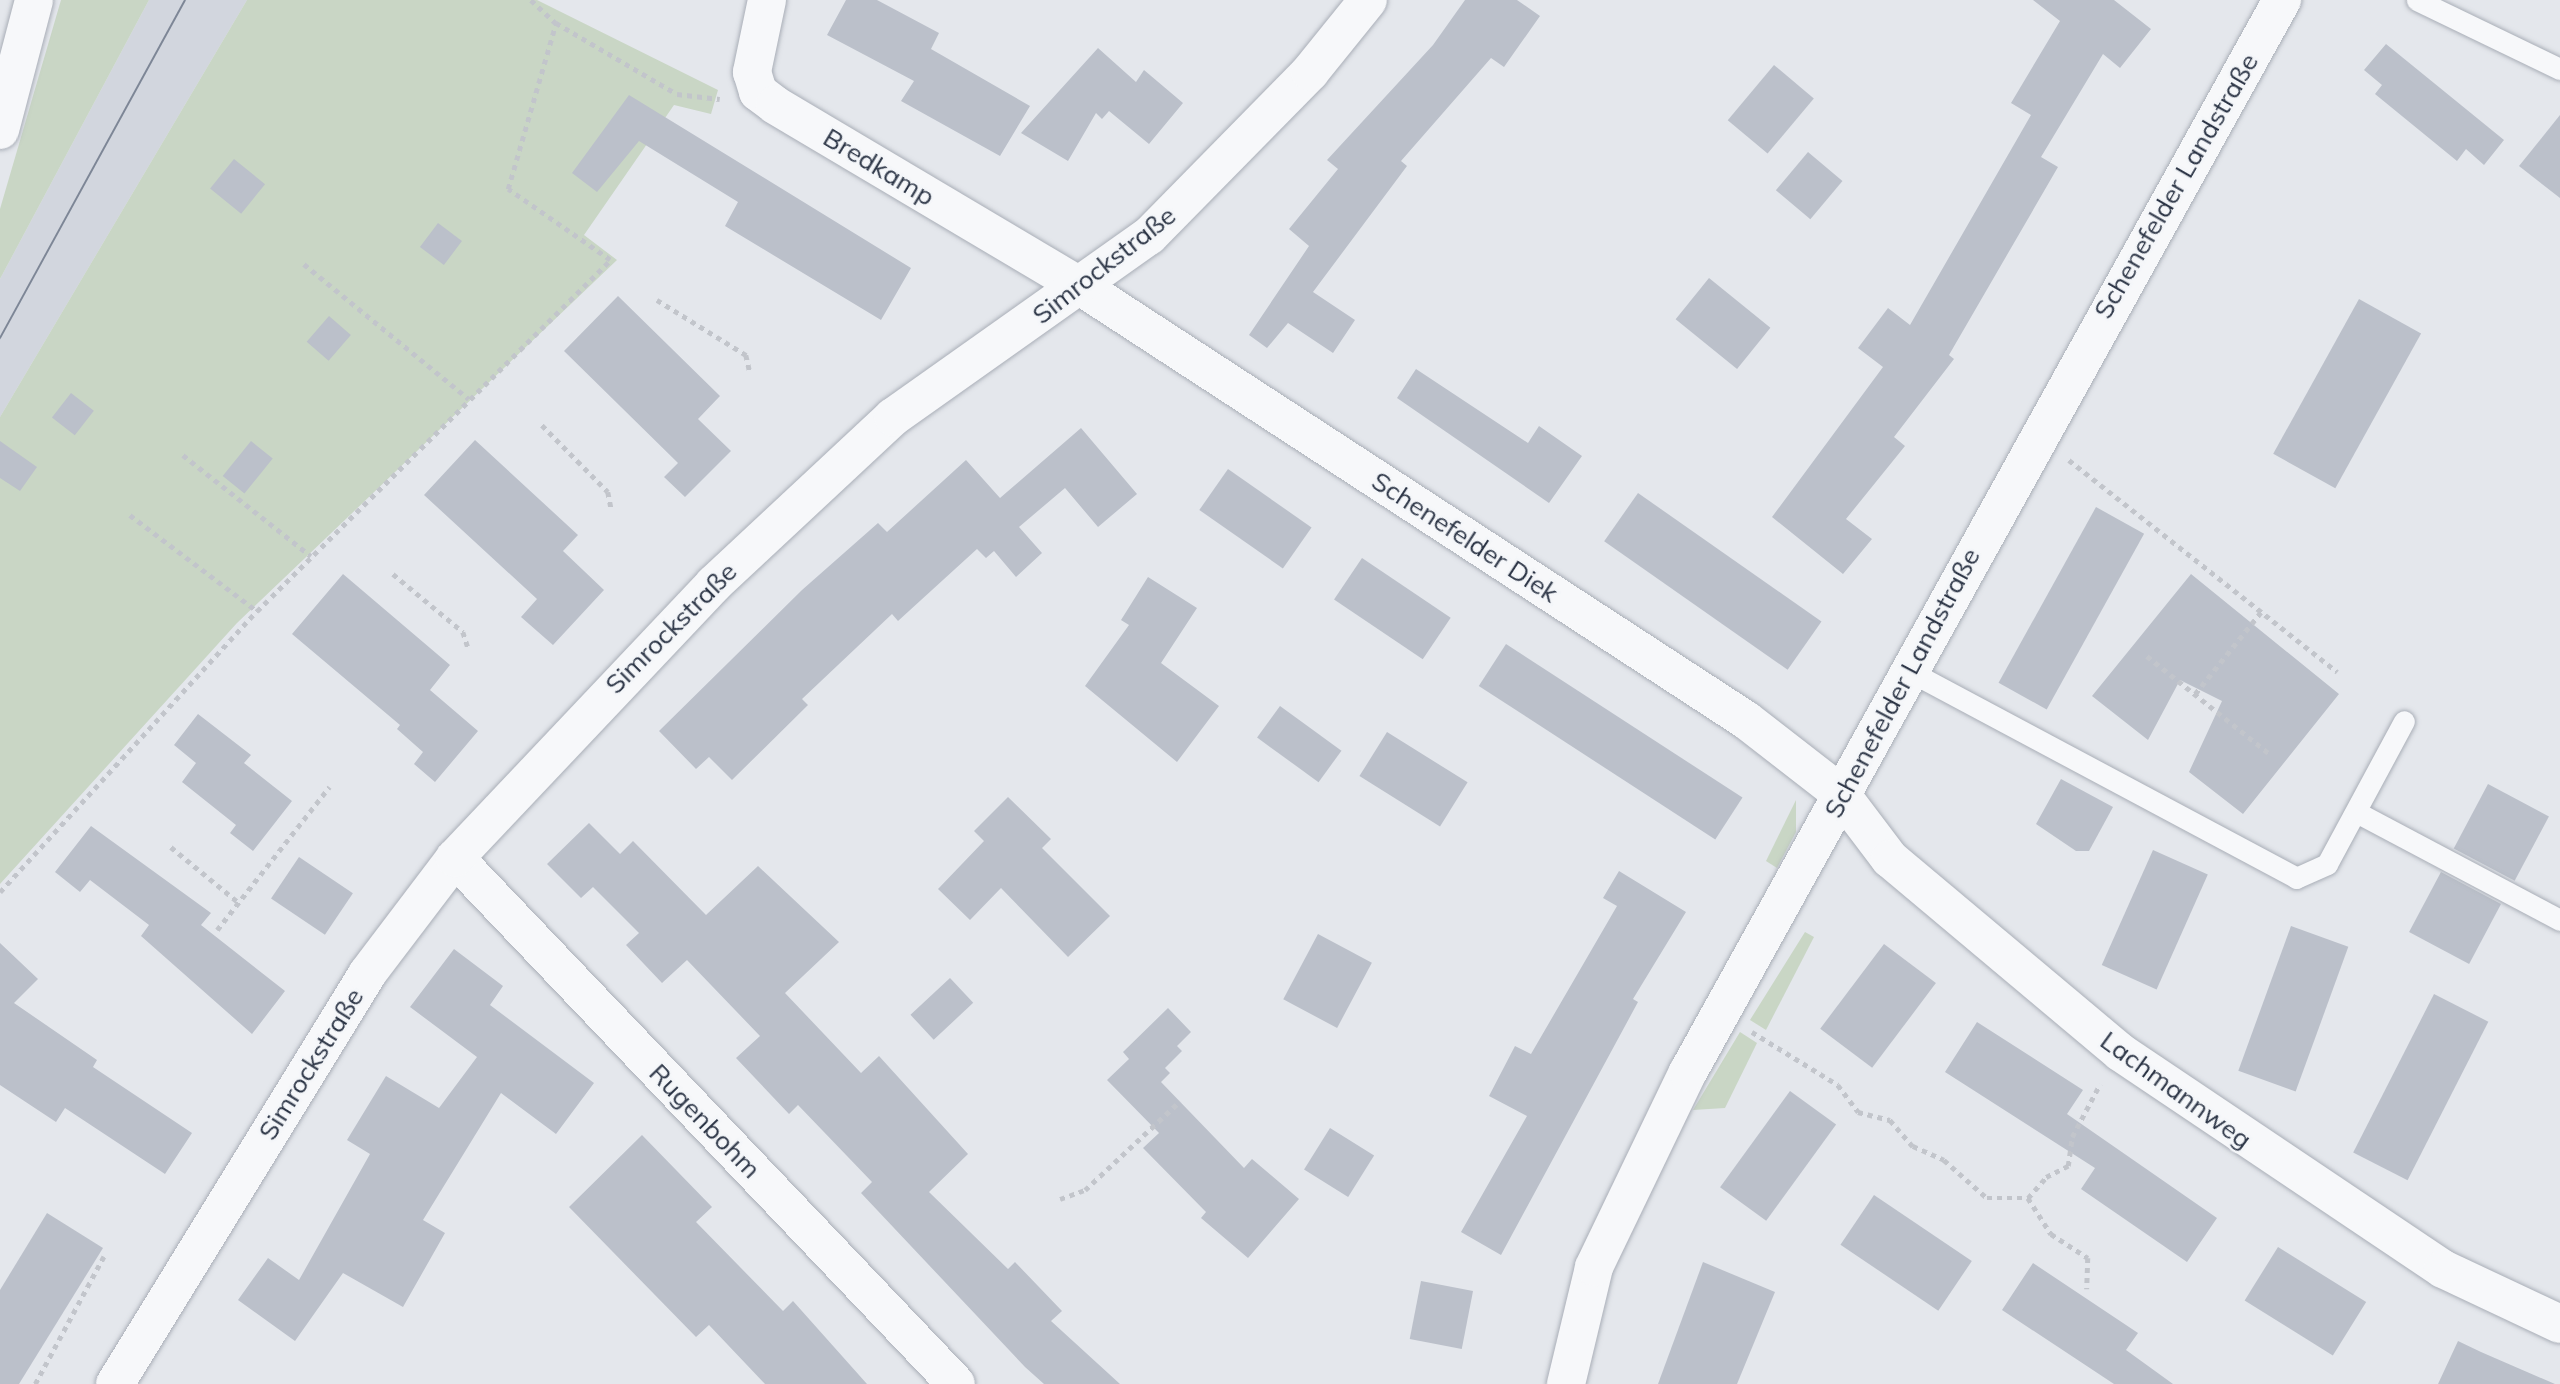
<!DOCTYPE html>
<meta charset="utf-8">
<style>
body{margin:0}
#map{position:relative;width:2560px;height:1384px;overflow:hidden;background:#e4e7ec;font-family:Mulish,sans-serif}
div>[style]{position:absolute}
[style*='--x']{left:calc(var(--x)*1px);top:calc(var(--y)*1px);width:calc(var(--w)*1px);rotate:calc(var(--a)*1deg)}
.built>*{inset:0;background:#d2d6de}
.green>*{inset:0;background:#c9d6c5}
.building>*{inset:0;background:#bbc0ca;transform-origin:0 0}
.path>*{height:4.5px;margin-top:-2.25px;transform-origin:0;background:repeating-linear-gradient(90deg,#c2c5cb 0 5px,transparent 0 10px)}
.roads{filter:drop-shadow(0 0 2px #a9aeb7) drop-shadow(0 0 2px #a9aeb7)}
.service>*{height:21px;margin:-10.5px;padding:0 10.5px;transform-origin:10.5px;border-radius:10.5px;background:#f7f8fa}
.minor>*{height:38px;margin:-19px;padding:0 19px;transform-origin:19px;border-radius:19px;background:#f7f8fa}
.tertiary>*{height:38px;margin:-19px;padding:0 19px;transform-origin:19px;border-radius:19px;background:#f7f8fa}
.tram>*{height:2px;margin:-1px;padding:0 1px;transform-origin:1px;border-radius:1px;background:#7d8696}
span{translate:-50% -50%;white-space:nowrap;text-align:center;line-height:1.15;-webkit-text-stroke:5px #f4f6f9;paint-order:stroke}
.street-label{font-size:26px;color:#2b3445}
</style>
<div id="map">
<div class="built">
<i style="clip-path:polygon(149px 0,247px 0,0 417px,0 279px)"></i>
</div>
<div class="green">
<i style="clip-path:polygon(61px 0,149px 0,0 279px,0 209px)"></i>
<i style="clip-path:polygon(247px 0,537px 0,718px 90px,711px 114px,674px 105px,584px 235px,617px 260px,237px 623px,0 884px,0 417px)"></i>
<i style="clip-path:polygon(1796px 800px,1796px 832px,1777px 868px,1766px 861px)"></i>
<i style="clip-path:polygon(1805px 932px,1814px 937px,1766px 1030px,1750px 1020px)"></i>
<i style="clip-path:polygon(1740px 1032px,1757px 1043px,1725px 1108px,1693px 1110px)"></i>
</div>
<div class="building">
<i style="clip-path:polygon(846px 0,877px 0,939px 33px,931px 49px,1030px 106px,1000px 156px,901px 101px,914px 81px,827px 35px)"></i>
<i style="clip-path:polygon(1465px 0,1517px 0,1540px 16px,1504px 67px,1491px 58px,1401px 161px,1407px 166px,1313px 292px,1355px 320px,1333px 353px,1288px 323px,1267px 348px,1249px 335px,1309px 246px,1289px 229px,1338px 169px,1327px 160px,1433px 45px)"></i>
<i style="clip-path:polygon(2033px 0,2114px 0,2151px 29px,2120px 68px,2103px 54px,2041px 157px,2058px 167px,1949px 355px,1954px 359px,1894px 437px,1905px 446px,1846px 519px,1872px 539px,1843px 574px,1772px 517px,1883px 367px,1858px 348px,1888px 308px,1910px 325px,2031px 115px,2011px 103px,2060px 21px)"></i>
<i style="clip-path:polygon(2386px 44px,2504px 140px,2484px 165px,2466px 149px,2457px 161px,2375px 94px,2382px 85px,2364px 70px)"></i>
<i style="clip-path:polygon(1098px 48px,1136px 82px,1144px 70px,1183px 103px,1149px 144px,1109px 111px,1102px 119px,1096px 113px,1068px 161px,1021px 133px)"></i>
<i style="left:1774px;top:65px;width:52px;height:72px;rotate:40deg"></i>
<i style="clip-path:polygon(629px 95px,911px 268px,881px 320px,725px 226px,738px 202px,639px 141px,597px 192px,572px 173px)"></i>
<i style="clip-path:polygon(2560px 115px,2560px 198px,2519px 166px)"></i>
<i style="left:1808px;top:152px;width:45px;height:50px;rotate:40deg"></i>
<i style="left:234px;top:159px;width:40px;height:38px;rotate:39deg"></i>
<i style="left:438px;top:223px;width:30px;height:30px;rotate:37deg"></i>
<i style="left:1709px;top:278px;width:79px;height:53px;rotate:39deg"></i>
<i style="clip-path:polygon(618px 296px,720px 396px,698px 419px,731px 451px,685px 497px,664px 477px,678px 463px,564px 351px)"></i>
<i style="left:2359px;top:299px;width:71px;height:177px;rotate:29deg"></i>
<i style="left:329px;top:316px;width:29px;height:34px;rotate:41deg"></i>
<i style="clip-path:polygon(1416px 369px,1528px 443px,1539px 426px,1582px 456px,1549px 503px,1397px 398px)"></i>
<i style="left:71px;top:393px;width:29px;height:31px;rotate:38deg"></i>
<i style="clip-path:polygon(1081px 428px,1137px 494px,1098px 527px,1065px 488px,1019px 527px,1042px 553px,1016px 577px,994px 551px,986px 558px,977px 549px,898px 621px,892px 614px,802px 699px,808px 705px,732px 780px,709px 757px,696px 769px,659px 731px,802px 590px,878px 523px,887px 532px,966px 460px,1000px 498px)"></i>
<i style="clip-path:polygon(475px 440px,578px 535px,563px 551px,604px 590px,553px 645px,521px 617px,537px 599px,424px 495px)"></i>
<i style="clip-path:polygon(0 441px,37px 467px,20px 491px,0 478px)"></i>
<i style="left:251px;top:441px;width:28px;height:45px;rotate:39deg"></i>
<i style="left:1228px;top:469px;width:102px;height:50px;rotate:35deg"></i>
<i style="left:1638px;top:493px;width:224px;height:59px;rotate:35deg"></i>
<i style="left:2096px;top:507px;width:55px;height:201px;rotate:29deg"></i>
<i style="left:1362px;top:558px;width:107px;height:50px;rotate:34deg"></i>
<i style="clip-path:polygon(343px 574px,450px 665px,430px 690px,478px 731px,435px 782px,414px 764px,423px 752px,397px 729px,400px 725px,292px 634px)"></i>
<i style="clip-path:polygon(2191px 574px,2339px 694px,2243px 814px,2189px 772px,2222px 701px,2180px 680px,2148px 740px,2092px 696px)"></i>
<i style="clip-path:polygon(1148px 577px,1197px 608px,1161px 663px,1219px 706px,1177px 762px,1085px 686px,1129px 625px,1121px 620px)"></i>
<i style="left:1506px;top:644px;width:282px;height:50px;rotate:33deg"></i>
<i style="left:1280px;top:706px;width:76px;height:39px;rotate:36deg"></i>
<i style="clip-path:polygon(198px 714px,251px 755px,244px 763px,292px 801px,253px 851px,230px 833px,236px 825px,182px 782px,196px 763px,174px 745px)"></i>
<i style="left:1387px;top:732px;width:95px;height:52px;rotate:32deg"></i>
<i style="clip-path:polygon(2061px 779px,2113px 807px,2089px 851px,2076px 851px,2036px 824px)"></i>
<i style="left:2488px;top:784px;width:69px;height:73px;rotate:28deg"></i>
<i style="clip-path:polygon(1008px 797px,1051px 839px,1042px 848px,1110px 916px,1068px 957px,1001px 888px,970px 920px,938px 889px,984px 841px,974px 831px)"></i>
<i style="clip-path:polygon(589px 823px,620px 854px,633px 841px,706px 915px,758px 866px,839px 942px,785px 993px,861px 1073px,879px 1056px,968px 1154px,929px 1192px,1008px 1269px,1015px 1262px,1062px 1311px,1051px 1321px,1120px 1384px,1044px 1384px,1025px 1367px,861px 1193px,872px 1182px,798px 1105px,789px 1114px,736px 1058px,760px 1036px,687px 960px,662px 983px,626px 945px,639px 933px,593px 887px,581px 898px,547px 864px)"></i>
<i style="clip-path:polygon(91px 826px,211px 913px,201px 925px,285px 991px,252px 1034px,141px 936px,149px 925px,90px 880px,80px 892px,55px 872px)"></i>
<i style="left:2153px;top:850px;width:60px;height:126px;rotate:24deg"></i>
<i style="left:299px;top:857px;width:65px;height:50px;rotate:34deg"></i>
<i style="clip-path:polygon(1619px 871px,1686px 912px,1633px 999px,1638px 1002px,1501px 1255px,1461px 1232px,1527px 1116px,1489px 1096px,1515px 1046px,1531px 1054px,1617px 906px,1603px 898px)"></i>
<i style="left:2441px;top:872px;width:68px;height:68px;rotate:28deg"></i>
<i style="left:2291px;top:926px;width:61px;height:154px;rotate:20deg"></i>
<i style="left:1318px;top:934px;width:61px;height:74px;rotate:28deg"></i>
<i style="clip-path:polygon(0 943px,38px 979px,14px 1003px,97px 1060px,93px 1067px,192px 1133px,165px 1174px,65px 1108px,56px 1122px,0 1085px)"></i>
<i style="left:1884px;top:944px;width:65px;height:106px;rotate:37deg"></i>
<i style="clip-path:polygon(454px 949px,503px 986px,490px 1005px,594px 1083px,556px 1134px,501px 1093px,423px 1220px,445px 1233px,403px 1307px,343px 1273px,295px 1341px,238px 1300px,268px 1258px,299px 1280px,370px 1154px,347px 1140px,386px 1076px,439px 1108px,477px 1057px,410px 1007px)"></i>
<i style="left:950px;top:978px;width:34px;height:54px;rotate:47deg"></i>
<i style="left:2434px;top:994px;width:61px;height:178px;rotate:27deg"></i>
<i style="clip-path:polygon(1168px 1008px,1191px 1032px,1177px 1046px,1182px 1051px,1165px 1068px,1170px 1073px,1161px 1082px,1244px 1168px,1252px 1159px,1299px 1199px,1248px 1258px,1201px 1218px,1206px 1212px,1143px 1148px,1159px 1133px,1107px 1080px,1129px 1059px,1123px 1052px)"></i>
<i style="clip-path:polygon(1977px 1022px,2083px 1090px,2067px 1114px,2217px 1218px,2187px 1262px,2081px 1189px,2095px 1168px,1945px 1072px)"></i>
<i style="left:1790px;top:1091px;width:57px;height:119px;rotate:36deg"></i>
<i style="left:1330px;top:1128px;width:52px;height:49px;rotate:32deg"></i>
<i style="clip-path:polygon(642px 1135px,712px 1207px,696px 1222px,783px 1311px,793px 1301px,867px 1384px,765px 1384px,709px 1325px,696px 1337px,569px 1207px)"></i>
<i style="left:1874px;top:1195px;width:118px;height:60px;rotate:34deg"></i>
<i style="clip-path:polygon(47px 1213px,103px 1248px,19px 1384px,0 1384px,0 1290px)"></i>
<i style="left:2278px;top:1247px;width:104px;height:63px;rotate:32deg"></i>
<i style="clip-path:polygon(1703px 1262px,1775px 1292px,1737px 1384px,1658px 1384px)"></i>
<i style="clip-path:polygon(2033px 1263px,2138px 1333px,2126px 1350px,2173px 1384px,2114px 1384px,2002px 1310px)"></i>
<i style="left:1421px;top:1281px;width:53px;height:59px;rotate:11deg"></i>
<i style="clip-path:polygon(2458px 1341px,2481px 1352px,2555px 1384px,2438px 1384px)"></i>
</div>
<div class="path">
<i style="--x:531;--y:0;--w:34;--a:43"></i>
<i style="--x:556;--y:23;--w:140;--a:30.4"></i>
<i style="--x:677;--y:94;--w:43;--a:6.6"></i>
<i style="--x:304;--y:264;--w:213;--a:39.3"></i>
<i style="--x:657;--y:300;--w:105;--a:31.7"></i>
<i style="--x:746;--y:355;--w:17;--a:77"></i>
<i style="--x:542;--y:425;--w:94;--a:45.4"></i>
<i style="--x:608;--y:492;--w:16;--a:79"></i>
<i style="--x:183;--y:455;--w:163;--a:38.3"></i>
<i style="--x:2069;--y:460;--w:342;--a:38.3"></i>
<i style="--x:130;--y:515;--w:159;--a:37.1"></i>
<i style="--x:393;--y:574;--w:91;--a:39.6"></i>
<i style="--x:463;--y:632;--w:16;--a:72"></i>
<i style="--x:2147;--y:656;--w:159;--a:38.6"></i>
<i style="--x:2195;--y:694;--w:105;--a:-51.2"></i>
<i style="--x:171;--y:847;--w:87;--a:39.4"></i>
<i style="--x:0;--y:892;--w:381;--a:-47.6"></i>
<i style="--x:257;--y:611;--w:498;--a:-44.8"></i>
<i style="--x:610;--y:260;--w:124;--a:-145.2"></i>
<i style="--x:508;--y:189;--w:173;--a:-73.9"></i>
<i style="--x:217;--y:930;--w:182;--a:-51.9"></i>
<i style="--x:1752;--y:1032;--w:101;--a:31.6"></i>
<i style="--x:1838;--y:1085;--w:34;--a:53"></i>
<i style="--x:1858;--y:1112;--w:33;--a:14"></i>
<i style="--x:1890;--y:1120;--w:35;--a:49"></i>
<i style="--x:1913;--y:1146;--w:34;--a:24"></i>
<i style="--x:1944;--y:1160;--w:57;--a:41.5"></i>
<i style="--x:1987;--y:1198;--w:41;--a:0"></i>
<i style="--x:2028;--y:1198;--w:43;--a:57.4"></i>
<i style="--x:2051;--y:1234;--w:44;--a:33"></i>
<i style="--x:2088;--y:1258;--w:31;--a:92"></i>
<i style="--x:2028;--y:1198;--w:28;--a:-49"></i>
<i style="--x:2046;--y:1177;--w:25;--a:-27"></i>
<i style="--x:2068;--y:1166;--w:29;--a:-82"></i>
<i style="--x:2072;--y:1137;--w:60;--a:-62.2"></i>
<i style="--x:1060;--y:1199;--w:27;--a:-20"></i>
<i style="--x:1085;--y:1190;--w:130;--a:-43.1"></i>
<i style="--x:35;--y:1384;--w:145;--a:-61.7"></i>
</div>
<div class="roads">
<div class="service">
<i style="--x:2417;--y:0;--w:159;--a:25.8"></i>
<i style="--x:1911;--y:672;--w:437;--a:28.1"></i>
<i style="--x:2296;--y:878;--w:34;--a:-24"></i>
<i style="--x:2327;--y:864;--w:162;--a:-61.7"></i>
<i style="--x:2356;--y:812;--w:231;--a:27.9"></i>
</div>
<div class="minor">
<i style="--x:767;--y:0;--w:74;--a:101.8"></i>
<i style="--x:752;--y:72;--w:21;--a:73"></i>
<i style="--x:758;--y:92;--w:21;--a:37"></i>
<i style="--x:775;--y:105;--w:358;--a:30.7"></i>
<i style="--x:1083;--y:288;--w:791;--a:33.09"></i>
<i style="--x:1746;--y:720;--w:119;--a:37.8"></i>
<i style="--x:1840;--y:793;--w:83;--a:52.9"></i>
<i style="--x:1890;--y:859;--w:300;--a:40"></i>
<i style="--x:2120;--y:1052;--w:389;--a:33.9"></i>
<i style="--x:2443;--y:1269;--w:129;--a:25.2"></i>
<i style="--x:0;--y:130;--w:134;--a:-75.3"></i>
<i style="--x:455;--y:858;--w:726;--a:46.39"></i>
<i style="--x:115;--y:1384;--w:481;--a:-58.4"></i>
<i style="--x:367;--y:974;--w:146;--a:-52.8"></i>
<i style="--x:455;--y:858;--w:377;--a:-46.6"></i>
<i style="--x:714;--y:584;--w:245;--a:-43"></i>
<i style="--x:893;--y:417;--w:314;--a:-35.3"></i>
<i style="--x:1149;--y:236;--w:230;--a:-45.5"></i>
<i style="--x:1310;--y:72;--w:92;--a:-51.1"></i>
</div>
<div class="tertiary">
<i style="--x:1566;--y:1384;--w:120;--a:-76.5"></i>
<i style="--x:1594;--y:1267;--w:216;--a:-64.3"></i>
<i style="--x:1688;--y:1072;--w:1226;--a:-61.01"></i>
</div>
</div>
<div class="tram">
<i style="--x:0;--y:338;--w:385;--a:-61.3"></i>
</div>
<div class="street-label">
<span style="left:879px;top:167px;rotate:31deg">Bredkamp</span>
<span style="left:2176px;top:186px;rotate:-60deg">Schenefelder Landstraße</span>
<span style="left:1104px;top:265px;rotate:-38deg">Simrockstraße</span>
<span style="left:1465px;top:537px;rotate:33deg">Schenefelder Diek</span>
<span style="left:671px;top:628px;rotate:-45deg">Simrockstraße</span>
<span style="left:1902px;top:683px;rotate:-62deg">Schenefelder Landstraße</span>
<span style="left:311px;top:1064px;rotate:-58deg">Simrockstraße</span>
<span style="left:2176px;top:1090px;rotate:36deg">Lachmannweg</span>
<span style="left:705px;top:1121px;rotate:46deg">Rugenbohm</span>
</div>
</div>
